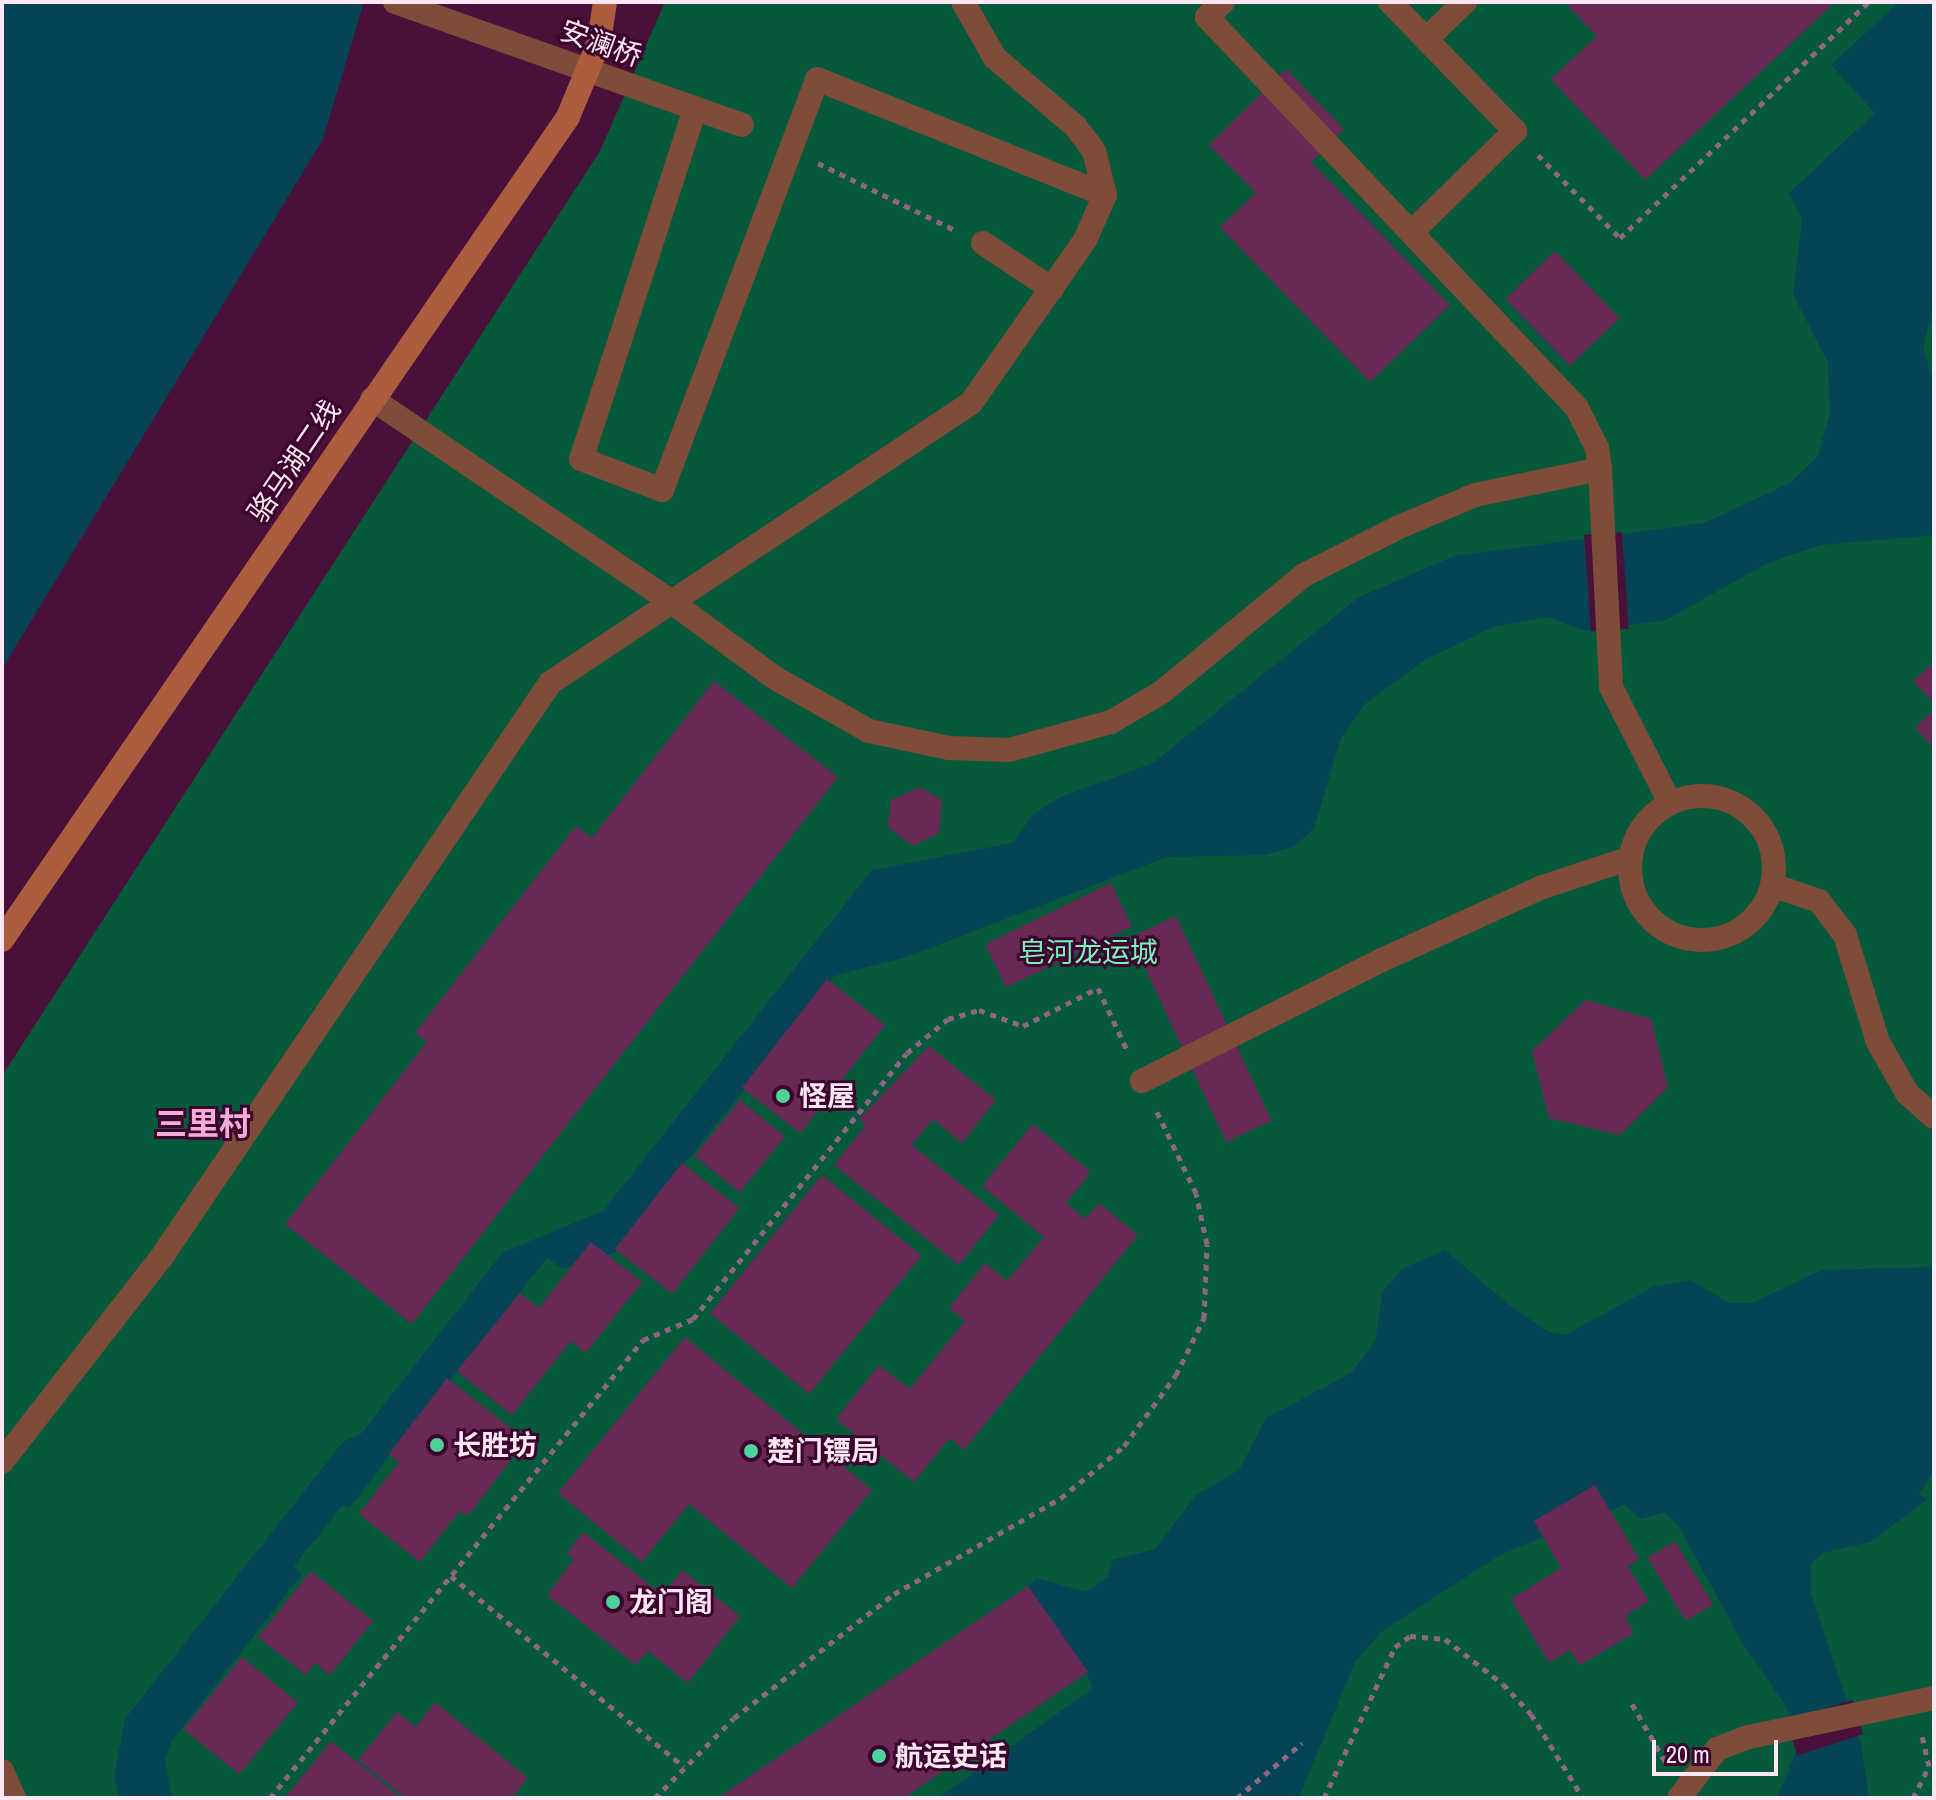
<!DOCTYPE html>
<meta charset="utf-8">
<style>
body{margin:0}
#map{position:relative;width:1936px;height:1800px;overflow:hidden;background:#491139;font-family:"Archivo Narrow","Noto Sans SC",sans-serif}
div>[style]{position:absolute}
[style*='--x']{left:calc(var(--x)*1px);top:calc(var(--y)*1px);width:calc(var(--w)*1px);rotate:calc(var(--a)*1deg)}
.green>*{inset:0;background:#065a3b}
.water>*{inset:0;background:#054454}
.pier>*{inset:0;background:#491139;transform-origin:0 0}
.building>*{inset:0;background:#692955;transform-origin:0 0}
.path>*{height:5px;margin-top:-2.5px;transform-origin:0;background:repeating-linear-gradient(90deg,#906582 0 6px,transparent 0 12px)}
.lane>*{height:24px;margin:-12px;padding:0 12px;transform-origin:12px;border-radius:12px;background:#7f4c39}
.street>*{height:24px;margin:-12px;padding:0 12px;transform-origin:12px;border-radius:12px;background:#7f4c39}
.street>.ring{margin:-12px;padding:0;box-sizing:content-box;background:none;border:24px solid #7f4c39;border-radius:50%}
.secondary>*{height:24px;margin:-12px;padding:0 12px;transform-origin:12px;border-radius:12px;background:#ac5d3e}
.dots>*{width:22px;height:22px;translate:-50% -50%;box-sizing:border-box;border:4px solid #3d052e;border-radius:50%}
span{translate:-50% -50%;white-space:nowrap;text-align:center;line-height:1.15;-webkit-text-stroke:6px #3d052e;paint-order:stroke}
.street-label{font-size:28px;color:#fde7f4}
.park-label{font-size:28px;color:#79f2ba}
.poi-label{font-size:28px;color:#fde7f4;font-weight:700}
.left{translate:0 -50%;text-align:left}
.quarter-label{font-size:32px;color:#f1acd7;font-weight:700}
.frame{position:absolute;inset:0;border:4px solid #fde7f4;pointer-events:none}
.scale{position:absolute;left:1652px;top:1740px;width:126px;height:36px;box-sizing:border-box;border:4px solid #fde7f4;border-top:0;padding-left:10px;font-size:24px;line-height:28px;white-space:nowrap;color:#fde7f4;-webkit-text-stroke:6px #3d052e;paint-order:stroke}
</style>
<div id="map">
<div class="green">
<i style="clip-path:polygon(665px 2px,1934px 2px,1934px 1798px,2px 1798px,2px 1076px,600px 151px)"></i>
</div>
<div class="water">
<i style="clip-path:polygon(2px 2px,364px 2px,323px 139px,2px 669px)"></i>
<i style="clip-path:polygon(1899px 2px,1934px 2px,1934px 304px,1923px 347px,1934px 384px,1934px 535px,1821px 545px,1768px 563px,1666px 620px,1586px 631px,1547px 617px,1493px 627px,1425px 660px,1366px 703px,1341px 738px,1314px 829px,1293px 847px,1266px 855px,1167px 857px,907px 957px,834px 976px,614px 1253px,562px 1269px,547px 1258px,349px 1508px,343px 1505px,294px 1566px,302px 1574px,172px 1741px,165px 1760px,172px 1798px,119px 1798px,114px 1777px,125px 1719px,343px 1442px,362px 1433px,503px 1252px,603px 1211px,872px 870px,1012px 843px,1033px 815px,1058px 798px,1153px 763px,1359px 597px,1454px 556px,1704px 523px,1790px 483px,1817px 457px,1830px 414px,1828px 363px,1793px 294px,1802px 220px,1789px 193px,1875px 113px,1831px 65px)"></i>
<i style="clip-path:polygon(1445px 1250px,1508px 1304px,1549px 1332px,1565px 1335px,1653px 1287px,1691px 1280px,1729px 1303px,1752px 1303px,1822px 1270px,1934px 1267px,1934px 1472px,1919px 1494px,1928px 1499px,1870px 1542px,1823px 1553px,1811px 1564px,1811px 1594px,1861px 1743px,1869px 1798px,1777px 1798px,1798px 1746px,1786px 1706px,1743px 1644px,1679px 1527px,1665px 1512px,1641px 1519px,1624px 1505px,1500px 1555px,1381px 1632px,1355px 1662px,1299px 1798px,938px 1798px,1092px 1689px,1087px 1672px,1028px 1586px,1037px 1578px,1085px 1592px,1108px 1577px,1113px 1560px,1155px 1549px,1196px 1495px,1239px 1470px,1266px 1418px,1351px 1373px,1375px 1341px,1383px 1292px,1401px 1269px)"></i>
</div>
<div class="pier">
<i style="left:1622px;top:532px;width:97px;height:38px;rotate:86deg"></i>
<i style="left:1852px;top:1700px;width:36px;height:69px;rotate:72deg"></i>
</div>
<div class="building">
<i style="clip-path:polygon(1572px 2px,1827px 2px,1831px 6px,1645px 180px,1551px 79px,1597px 36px,1568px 6px)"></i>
<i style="clip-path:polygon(1286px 69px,1344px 129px,1311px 162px,1450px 305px,1370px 382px,1220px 227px,1256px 193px,1209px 145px)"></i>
<i style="left:1555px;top:251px;width:93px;height:69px;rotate:46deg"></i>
<i style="clip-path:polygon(1934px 662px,1934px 703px,1913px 681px)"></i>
<i style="clip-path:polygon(714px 681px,838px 777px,412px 1324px,285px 1224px,427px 1042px,415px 1033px,576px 826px,592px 838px)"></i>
<i style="clip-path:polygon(1934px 710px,1934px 748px,1915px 728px)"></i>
<i style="clip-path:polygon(920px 787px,942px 800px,939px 833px,913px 846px,888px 827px,891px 800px)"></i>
<i style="left:1111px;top:883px;width:48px;height:140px;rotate:64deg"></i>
<i style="left:1176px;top:916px;width:226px;height:50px;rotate:65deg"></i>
<i style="left:827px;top:979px;width:74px;height:138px;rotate:38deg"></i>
<i style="clip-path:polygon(1586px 1000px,1651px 1019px,1668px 1087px,1620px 1135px,1549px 1118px,1532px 1051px)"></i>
<i style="clip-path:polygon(929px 1046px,996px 1100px,962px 1143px,933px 1119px,912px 1145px,999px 1215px,959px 1265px,834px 1165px,866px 1125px,859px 1119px)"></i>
<i style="left:740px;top:1100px;width:58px;height:72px;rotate:39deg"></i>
<i style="clip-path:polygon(1033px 1124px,1091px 1172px,1066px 1203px,1085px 1219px,1099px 1203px,1138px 1235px,964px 1450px,950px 1438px,914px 1482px,836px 1419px,879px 1365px,910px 1389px,965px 1321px,949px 1308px,985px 1263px,1007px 1281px,1044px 1237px,982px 1186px)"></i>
<i style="left:682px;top:1163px;width:73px;height:109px;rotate:38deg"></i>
<i style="left:822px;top:1175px;width:128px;height:178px;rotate:39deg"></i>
<i style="clip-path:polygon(591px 1242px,642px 1282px,586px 1353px,571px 1341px,512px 1415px,457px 1371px,520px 1293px,539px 1308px)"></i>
<i style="clip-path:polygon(685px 1337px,872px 1490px,792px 1588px,689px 1504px,642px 1562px,558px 1493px)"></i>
<i style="clip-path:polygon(447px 1378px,526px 1440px,469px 1515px,459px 1512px,420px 1562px,359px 1514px,399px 1462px,389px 1454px)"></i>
<i style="clip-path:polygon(1595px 1485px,1639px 1559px,1628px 1566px,1649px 1601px,1625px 1616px,1634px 1633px,1580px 1665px,1570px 1650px,1549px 1663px,1511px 1599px,1561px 1568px,1534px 1521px)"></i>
<i style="clip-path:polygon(583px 1532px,663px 1595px,682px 1570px,740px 1616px,688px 1683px,648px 1651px,636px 1665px,547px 1595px,574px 1559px,567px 1553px)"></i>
<i style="left:1675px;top:1541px;width:74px;height:32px;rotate:59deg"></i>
<i style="clip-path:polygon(311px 1571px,373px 1621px,330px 1675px,315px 1663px,306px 1675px,258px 1637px)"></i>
<i style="clip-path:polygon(1028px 1586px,1088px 1672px,904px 1798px,718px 1798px)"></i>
<i style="left:242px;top:1657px;width:72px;height:93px;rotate:39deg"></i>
<i style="clip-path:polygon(435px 1702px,528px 1778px,512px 1798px,406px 1798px,358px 1760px,397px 1712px,416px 1727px)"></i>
<i style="clip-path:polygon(331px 1741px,398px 1795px,396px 1798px,285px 1798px)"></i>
</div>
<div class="path">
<i style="--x:1538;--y:155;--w:117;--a:45.3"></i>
<i style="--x:1620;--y:238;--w:343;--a:-43.5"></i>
<i style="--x:818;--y:163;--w:150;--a:26.1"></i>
<i style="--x:451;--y:1576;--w:301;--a:39.3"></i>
<i style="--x:1632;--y:1704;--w:68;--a:60"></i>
<i style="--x:270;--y:1798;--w:591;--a:-50.84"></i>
<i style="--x:643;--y:1340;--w:54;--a:-22.8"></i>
<i style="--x:693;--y:1319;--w:341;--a:-51.2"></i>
<i style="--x:907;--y:1053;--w:53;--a:-39.7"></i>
<i style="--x:948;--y:1019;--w:32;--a:-16"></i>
<i style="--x:979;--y:1010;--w:47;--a:20"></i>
<i style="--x:1023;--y:1026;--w:84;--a:-26.9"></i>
<i style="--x:1098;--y:988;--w:68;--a:64.9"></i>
<i style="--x:655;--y:1798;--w:112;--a:-45.4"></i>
<i style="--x:734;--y:1718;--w:202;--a:-37.8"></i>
<i style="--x:894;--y:1594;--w:193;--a:-29.9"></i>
<i style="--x:1061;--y:1498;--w:82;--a:-39.5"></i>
<i style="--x:1124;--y:1446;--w:88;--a:-53.8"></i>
<i style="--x:1176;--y:1375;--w:64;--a:-63.8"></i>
<i style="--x:1204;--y:1318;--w:74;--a:-87.7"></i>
<i style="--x:1207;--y:1244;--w:52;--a:-102.2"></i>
<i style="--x:1196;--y:1193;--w:92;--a:-115.7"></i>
<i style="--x:1237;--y:1798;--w:85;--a:-40.2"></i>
<i style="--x:1324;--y:1798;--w:167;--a:-64.8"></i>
<i style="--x:1395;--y:1647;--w:19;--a:-36"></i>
<i style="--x:1410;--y:1636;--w:35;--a:5"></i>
<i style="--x:1445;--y:1639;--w:73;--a:37.8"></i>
<i style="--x:1503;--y:1684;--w:41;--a:47"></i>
<i style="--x:1531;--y:1714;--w:99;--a:58.2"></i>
<i style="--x:1913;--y:1798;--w:36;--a:-63"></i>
<i style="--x:1929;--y:1766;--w:35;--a:-103"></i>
</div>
<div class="lane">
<i style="--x:395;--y:2;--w:368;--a:19.5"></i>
<i style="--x:695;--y:109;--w:368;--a:108"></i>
<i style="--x:581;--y:459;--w:87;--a:20.9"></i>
<i style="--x:662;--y:490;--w:439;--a:-69.3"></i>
<i style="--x:817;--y:79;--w:310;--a:21.9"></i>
<i style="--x:983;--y:243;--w:83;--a:33.7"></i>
<i style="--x:372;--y:399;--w:359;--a:34.1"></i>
<i style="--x:2;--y:1462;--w:262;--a:-52.1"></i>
<i style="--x:163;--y:1255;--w:691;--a:-55.92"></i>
<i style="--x:550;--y:683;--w:506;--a:-33.63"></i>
<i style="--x:971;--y:403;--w:199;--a:-55"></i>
<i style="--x:1085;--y:240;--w:49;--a:-66"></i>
<i style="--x:1105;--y:195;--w:45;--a:-104"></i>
<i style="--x:1094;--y:151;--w:31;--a:-127"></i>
<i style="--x:1075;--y:126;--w:105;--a:-139.6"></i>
<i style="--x:995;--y:58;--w:64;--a:-119.7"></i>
<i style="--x:2;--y:1771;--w:30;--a:66"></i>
</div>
<div class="street">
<i style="--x:1223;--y:2;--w:22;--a:137"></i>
<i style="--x:1207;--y:17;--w:538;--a:46.58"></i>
<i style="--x:1577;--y:408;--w:45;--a:63.4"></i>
<i style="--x:1597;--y:448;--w:21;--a:82"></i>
<i style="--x:1600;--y:469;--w:218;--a:87.1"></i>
<i style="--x:1611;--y:687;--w:130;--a:63"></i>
<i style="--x:1390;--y:2;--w:180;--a:45.9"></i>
<i style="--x:1515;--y:131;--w:143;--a:135.6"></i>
<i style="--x:1426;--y:39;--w:54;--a:-43.5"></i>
<i style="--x:669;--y:600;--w:132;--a:36.3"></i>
<i style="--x:775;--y:678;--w:108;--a:29.4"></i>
<i style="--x:869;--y:731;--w:82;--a:12"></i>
<i style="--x:949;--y:748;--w:60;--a:1.9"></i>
<i style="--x:1009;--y:750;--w:106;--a:-15.4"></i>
<i style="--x:1111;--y:722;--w:59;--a:-30.5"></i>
<i style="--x:1162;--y:692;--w:184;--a:-39.5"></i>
<i style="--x:1304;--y:575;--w:106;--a:-26.8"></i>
<i style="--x:1399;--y:527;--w:82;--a:-22.8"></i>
<i style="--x:1475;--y:495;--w:128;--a:-11.7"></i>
<i class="ring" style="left:1630px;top:796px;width:120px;height:120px"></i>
<i style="--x:1772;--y:885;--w:50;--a:18.8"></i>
<i style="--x:1819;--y:901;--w:43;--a:52.6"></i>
<i style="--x:1845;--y:935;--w:112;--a:72.9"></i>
<i style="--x:1878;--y:1042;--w:59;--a:60.4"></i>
<i style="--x:1907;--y:1093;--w:36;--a:42"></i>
<i style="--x:1142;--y:1081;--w:269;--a:-26.8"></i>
<i style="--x:1382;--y:960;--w:174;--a:-24.5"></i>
<i style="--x:1540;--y:888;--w:95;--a:-18.4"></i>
<i style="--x:1679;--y:1798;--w:62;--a:-52.2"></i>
<i style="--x:1717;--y:1749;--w:34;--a:-21"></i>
<i style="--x:1749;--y:1737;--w:189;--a:-11.9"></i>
</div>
<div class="secondary">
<i style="--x:2;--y:940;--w:999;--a:-55.48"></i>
<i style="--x:568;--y:117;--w:81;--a:-67.5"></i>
<i style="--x:599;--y:42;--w:40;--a:-81.5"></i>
</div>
<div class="dots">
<i style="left:783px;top:1096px;background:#4dd39a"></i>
<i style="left:437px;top:1445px;background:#4dd39a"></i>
<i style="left:751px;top:1451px;background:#4dd39a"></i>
<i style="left:613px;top:1602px;background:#4dd39a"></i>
<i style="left:879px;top:1756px;background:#4dd39a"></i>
</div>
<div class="street-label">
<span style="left:601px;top:43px;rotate:20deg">安澜桥</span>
<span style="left:294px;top:461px;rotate:-56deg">骆马湖二线</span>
</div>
<div class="park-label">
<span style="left:1088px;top:952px">皂河龙运城</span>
</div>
<div class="poi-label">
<span class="left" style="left:799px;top:1096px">怪屋</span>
<span class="left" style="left:453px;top:1445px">长胜坊</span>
<span class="left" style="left:767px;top:1451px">楚门镖局</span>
<span class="left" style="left:629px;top:1602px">龙门阁</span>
<span class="left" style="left:895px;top:1756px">航运史话</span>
</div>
<div class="quarter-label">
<span style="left:203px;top:1124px">三里村</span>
</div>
<div class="frame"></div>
<div class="scale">20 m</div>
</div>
